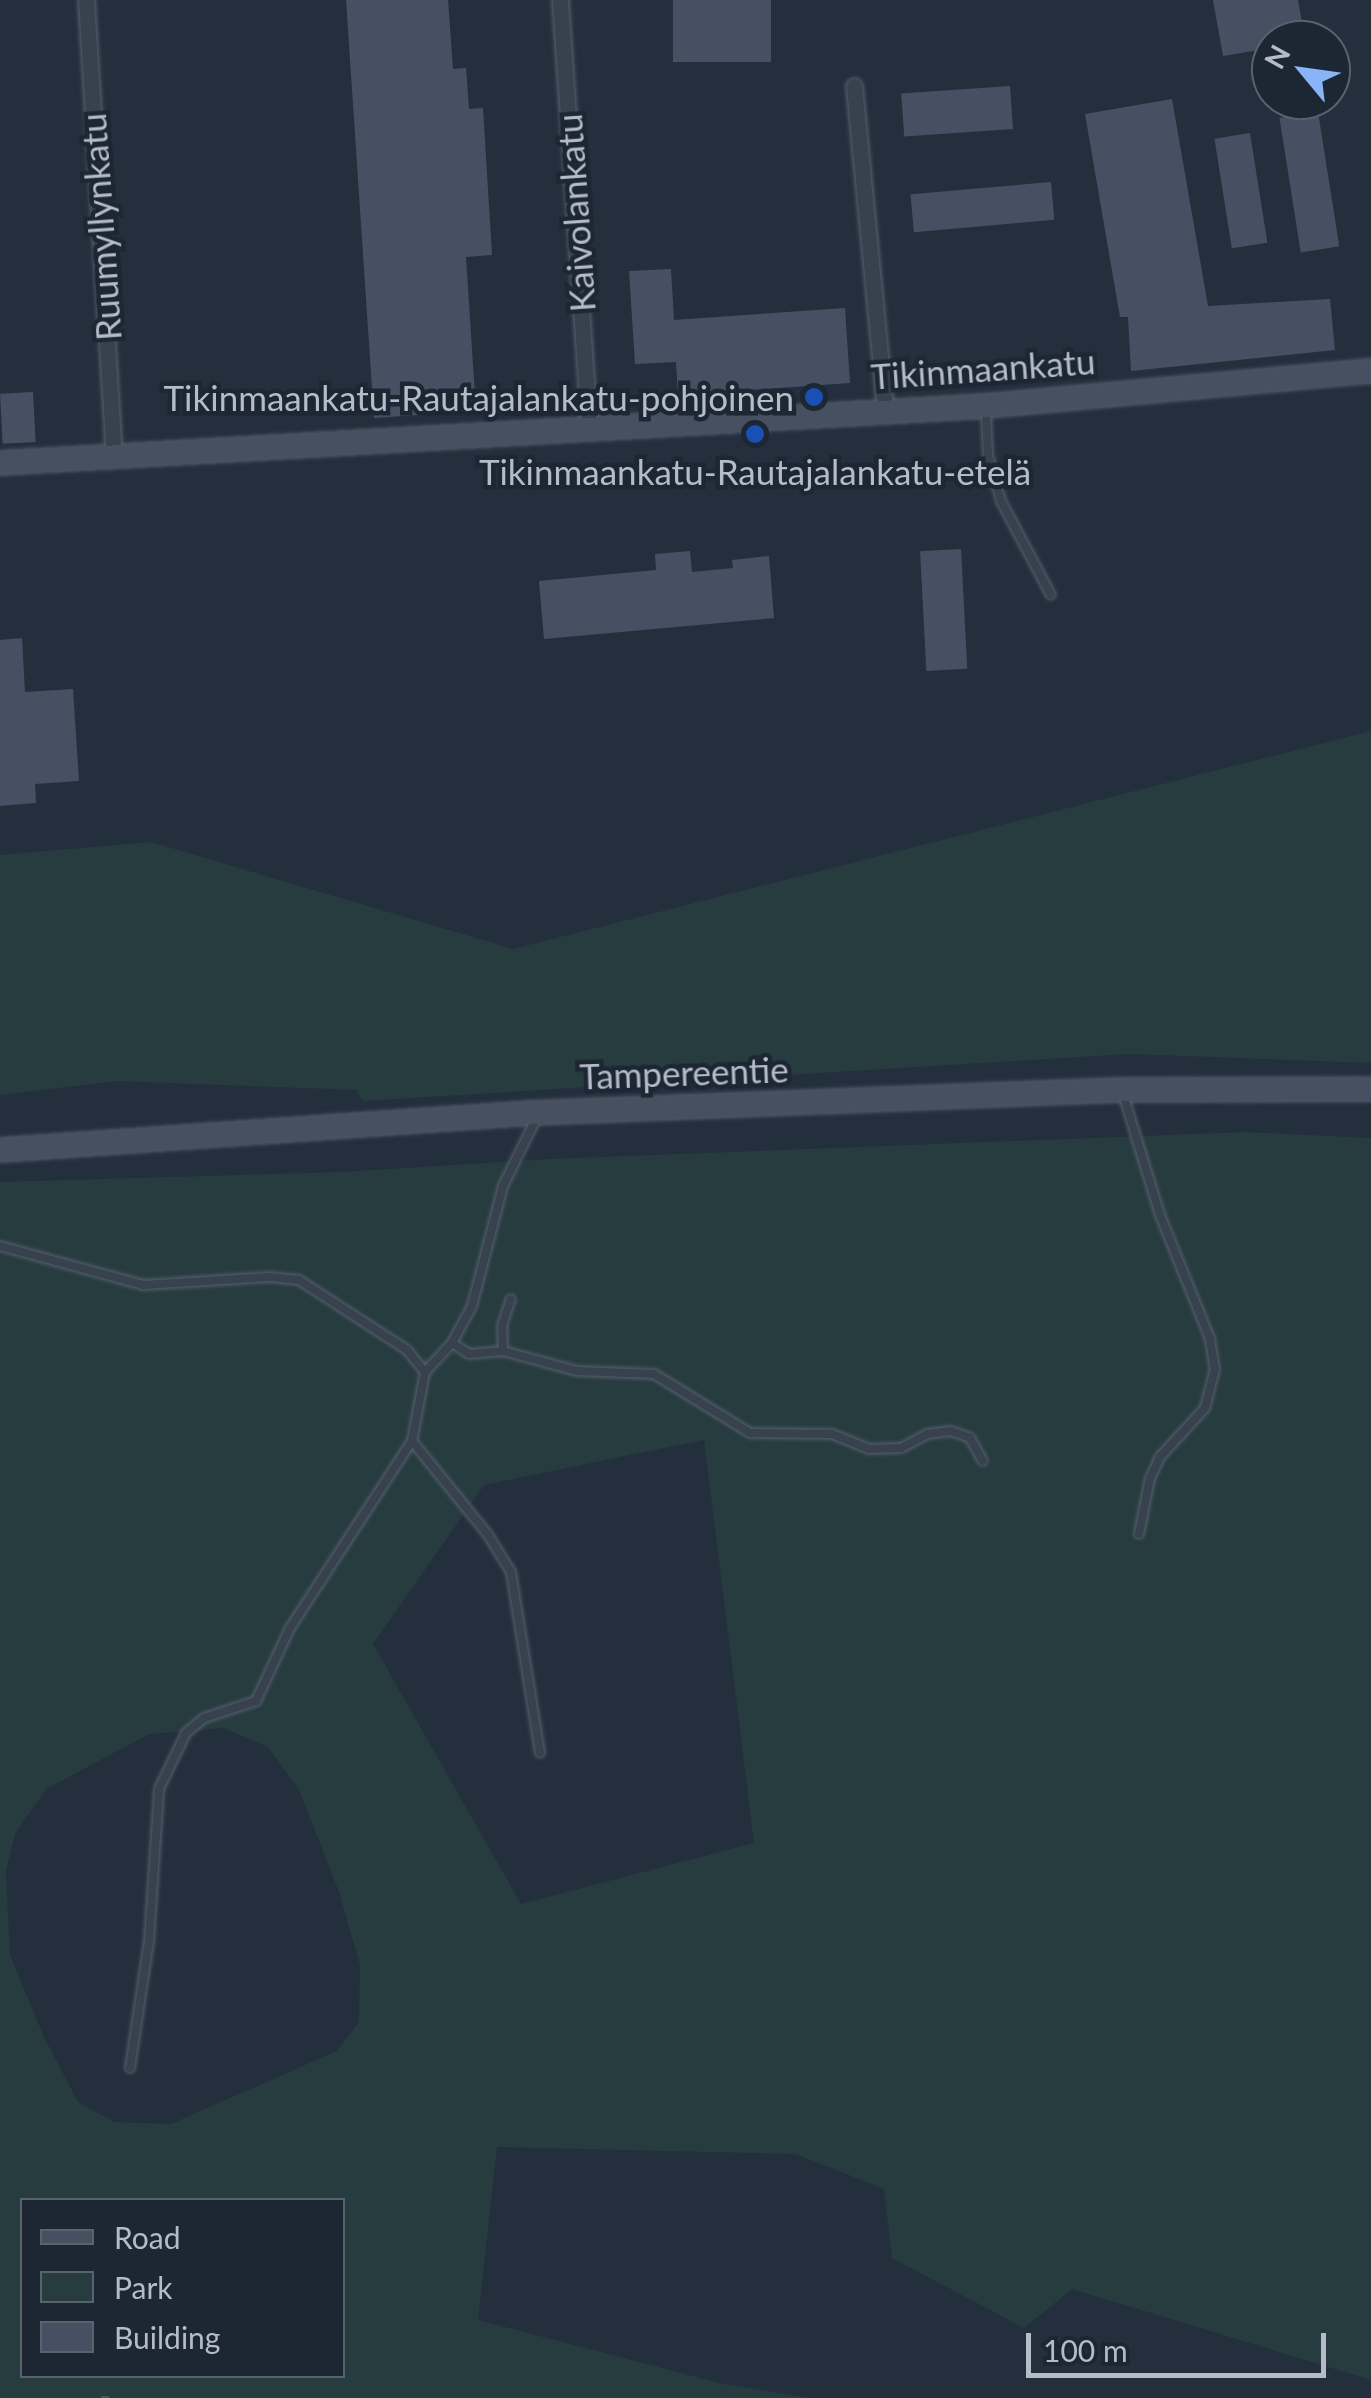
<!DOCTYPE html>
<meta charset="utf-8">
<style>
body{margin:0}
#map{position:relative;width:1371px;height:2398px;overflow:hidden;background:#242f3e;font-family:Lato,sans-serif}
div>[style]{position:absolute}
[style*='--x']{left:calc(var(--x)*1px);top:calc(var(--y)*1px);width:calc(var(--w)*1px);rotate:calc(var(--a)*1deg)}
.green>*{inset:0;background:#263c3f}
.building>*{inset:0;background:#455162;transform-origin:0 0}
.path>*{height:4px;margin-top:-2px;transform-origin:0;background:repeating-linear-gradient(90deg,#44595c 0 8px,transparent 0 16px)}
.roads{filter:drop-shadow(0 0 2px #565f6c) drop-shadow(0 0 2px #565f6c)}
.lane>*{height:8px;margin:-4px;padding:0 4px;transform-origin:4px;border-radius:4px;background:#38414e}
.street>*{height:15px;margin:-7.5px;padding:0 7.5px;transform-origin:7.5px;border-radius:7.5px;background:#38414e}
.secondary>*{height:22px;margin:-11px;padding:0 11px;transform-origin:11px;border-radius:11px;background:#465061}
.dots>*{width:28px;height:28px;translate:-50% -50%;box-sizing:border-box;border:5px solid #1d2633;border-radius:50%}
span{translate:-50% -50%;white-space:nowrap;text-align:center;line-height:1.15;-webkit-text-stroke:9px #1d2633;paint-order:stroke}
.street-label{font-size:35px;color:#b4bcc9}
.poi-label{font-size:35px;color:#b4bcc9}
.right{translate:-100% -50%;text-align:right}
.legend{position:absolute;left:20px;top:2198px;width:325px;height:180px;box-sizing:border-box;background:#1d2633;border:2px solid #59626f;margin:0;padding:12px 18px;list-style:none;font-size:30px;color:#b4bcc9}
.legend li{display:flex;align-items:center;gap:20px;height:50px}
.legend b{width:50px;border:2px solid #59626f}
.north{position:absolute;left:1251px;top:20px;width:100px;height:100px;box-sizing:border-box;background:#1d2633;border:2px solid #59626f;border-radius:50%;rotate:299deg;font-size:28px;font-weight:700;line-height:40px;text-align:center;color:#b4bcc9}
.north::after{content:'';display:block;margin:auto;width:35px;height:45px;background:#8ab4f8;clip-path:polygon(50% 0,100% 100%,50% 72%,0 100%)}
.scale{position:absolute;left:1026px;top:2333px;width:300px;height:45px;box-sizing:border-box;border:5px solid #b4bcc9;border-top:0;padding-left:12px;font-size:30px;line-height:35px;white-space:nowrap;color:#b4bcc9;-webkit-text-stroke:8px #1d2633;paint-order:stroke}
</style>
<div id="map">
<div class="green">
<i style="clip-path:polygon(1371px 731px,1371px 1063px,1129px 1054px,362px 1101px,357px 1090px,117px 1081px,0 1095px,0 855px,151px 842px,513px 949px)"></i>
<i style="clip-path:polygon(evenodd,1245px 1132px,1371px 1138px,1371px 2380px,1072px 2289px,1024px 2328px,892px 2258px,884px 2189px,796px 2154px,497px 2147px,478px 2320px,723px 2384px,809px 2398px,0 2398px,0 1182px,342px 1172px,551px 1159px,1245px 1132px,704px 1440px,754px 1843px,521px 1904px,373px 1644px,484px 1485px,704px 1440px,1245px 1132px,224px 1728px,268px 1747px,299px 1790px,339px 1892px,360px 1965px,359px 2022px,337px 2051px,171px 2124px,114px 2122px,78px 2102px,44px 2037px,10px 1955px,6px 1871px,15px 1834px,46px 1789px,149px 1734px,224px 1728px,1245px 1132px,22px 2200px,342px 2200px,342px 2376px,22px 2376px,22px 2200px)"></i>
</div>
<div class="building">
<i style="clip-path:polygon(346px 0,448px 0,453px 69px,466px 68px,469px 109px,483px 108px,492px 255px,466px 257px,476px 411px,374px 418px)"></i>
<i style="left:673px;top:0;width:98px;height:62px"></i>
<i style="clip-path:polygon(1213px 0,1298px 0,1305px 40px,1271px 40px,1271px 48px,1223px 56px)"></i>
<i style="left:1010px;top:86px;width:43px;height:109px;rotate:86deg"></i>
<i style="clip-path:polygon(1172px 99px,1208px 306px,1330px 299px,1335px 350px,1131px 371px,1128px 317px,1120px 317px,1085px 114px)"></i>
<i style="left:1318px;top:112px;width:136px;height:39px;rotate:81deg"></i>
<i style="left:1250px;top:133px;width:111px;height:36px;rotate:81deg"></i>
<i style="left:1051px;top:182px;width:38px;height:141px;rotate:85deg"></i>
<i style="clip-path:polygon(671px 269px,674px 320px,845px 308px,850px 383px,678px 395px,676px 362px,635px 364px,629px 271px)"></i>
<i style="left:33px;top:392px;width:50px;height:33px;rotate:87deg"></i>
<i style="left:961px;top:549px;width:120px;height:41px;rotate:87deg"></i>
<i style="clip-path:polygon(690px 551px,692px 572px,733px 568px,732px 560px,769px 556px,774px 618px,544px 639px,539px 581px,656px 570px,655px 554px)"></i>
<i style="clip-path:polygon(22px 638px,25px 692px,73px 689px,79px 781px,35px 784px,36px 803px,0 806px,0 640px)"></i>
</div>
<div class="path">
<i style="--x:101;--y:2398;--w:15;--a:0"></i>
</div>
<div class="roads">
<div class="lane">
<i style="--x:986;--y:411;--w:44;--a:87.4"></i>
<i style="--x:988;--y:455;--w:48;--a:74.2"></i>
<i style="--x:1001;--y:501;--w:106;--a:62"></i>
<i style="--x:1123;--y:1094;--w:127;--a:73"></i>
<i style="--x:1160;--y:1215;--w:134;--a:68"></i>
<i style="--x:1210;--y:1339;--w:30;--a:81"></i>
<i style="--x:1215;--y:1369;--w:40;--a:104.4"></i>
<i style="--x:1205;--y:1408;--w:67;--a:132.6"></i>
<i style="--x:1160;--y:1457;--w:23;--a:115"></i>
<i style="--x:1150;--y:1478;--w:57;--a:101.1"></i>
<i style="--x:0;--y:1246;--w:149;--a:15.2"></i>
<i style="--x:144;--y:1285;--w:126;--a:-3.6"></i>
<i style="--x:270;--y:1277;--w:29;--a:6"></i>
<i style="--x:299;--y:1280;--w:129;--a:32.9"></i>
<i style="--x:407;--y:1350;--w:28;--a:51"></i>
<i style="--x:452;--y:1343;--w:20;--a:33"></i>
<i style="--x:469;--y:1354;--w:34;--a:-5"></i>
<i style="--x:503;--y:1351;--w:77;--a:15.1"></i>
<i style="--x:577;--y:1371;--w:77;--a:2.2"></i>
<i style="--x:654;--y:1374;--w:113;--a:31.6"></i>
<i style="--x:750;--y:1433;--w:82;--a:0.7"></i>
<i style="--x:832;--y:1434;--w:40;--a:22"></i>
<i style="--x:869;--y:1449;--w:32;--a:-2"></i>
<i style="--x:901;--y:1448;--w:30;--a:-28"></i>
<i style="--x:927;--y:1434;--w:24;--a:-7"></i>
<i style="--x:951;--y:1431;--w:20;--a:20"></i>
<i style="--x:970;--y:1438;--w:26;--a:61"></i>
<i style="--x:503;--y:1351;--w:25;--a:-92"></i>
<i style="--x:502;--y:1326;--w:28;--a:-72"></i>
<i style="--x:412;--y:1441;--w:121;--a:51"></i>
<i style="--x:488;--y:1535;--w:44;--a:58.1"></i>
<i style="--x:511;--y:1572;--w:183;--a:80.9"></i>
<i style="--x:130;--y:2068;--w:128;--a:-81.5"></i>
<i style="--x:149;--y:1941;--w:152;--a:-86.2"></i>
<i style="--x:159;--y:1789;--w:62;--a:-64.3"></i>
<i style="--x:186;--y:1733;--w:23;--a:-40"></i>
<i style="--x:204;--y:1718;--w:55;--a:-18.1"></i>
<i style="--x:256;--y:1701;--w:81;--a:-65"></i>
<i style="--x:290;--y:1628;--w:223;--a:-56.9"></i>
<i style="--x:412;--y:1441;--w:70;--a:-79.3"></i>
<i style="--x:425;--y:1372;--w:40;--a:-47"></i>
<i style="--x:452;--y:1343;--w:42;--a:-61.6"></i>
<i style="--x:472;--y:1306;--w:124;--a:-75.5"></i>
<i style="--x:503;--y:1186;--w:77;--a:-63.8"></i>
</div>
<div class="street">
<i style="--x:86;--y:0;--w:456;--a:86.5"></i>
<i style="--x:560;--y:0;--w:428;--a:86.1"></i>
<i style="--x:854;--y:86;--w:325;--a:84.5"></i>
</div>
<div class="secondary">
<i style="--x:0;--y:463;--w:987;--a:-3.31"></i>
<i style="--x:985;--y:406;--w:388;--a:-5.2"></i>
<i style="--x:0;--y:1150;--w:532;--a:-3.99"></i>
<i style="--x:531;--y:1113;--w:591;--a:-2.23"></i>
<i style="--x:1122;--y:1090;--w:249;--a:-0.2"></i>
</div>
</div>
<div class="dots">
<i style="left:814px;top:397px;background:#1a4fb4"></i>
<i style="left:755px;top:434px;background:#1a4fb4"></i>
</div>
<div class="street-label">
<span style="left:575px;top:213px;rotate:-94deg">Kaivolankatu</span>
<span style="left:100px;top:227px;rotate:-94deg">Ruumyllynkatu</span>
<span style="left:983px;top:368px;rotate:-4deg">Tikinmaankatu</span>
<span style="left:684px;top:1072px;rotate:-2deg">Tampereentie</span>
</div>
<div class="poi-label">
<span class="right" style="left:794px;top:397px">Tikinmaankatu-Rautajalankatu-pohjoinen</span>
<span style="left:755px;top:471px">Tikinmaankatu-Rautajalankatu-etelä</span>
</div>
<ul class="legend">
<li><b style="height:12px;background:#465061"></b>Road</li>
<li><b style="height:28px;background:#263c3f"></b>Park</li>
<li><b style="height:28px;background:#455162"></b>Building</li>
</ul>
<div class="north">N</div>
<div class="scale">100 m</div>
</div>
